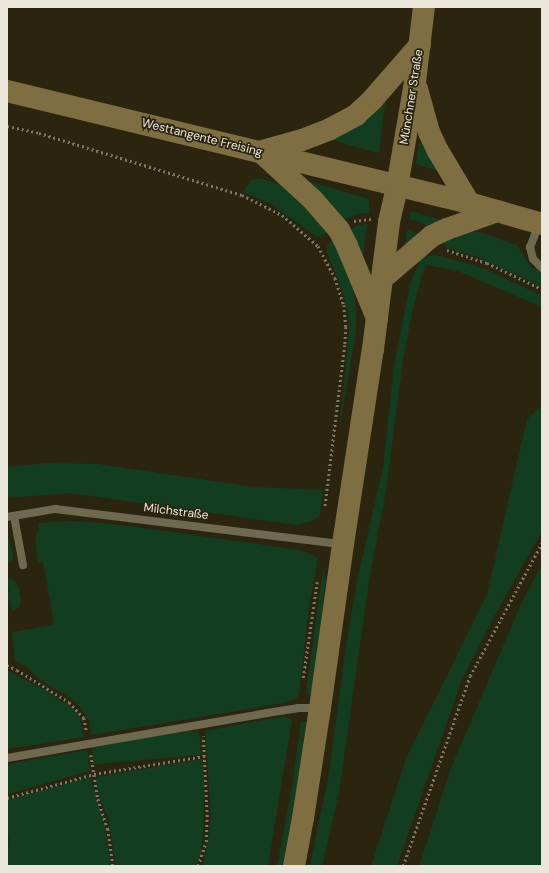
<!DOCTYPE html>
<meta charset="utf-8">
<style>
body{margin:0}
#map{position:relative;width:549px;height:873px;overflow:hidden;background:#2b250f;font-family:"DM Sans",sans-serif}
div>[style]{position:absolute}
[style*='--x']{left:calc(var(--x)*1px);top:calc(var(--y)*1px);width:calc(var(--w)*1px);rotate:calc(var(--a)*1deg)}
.green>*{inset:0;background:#123e1f;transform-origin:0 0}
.path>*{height:2.5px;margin-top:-1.25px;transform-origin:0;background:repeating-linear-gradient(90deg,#7c7765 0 2px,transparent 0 5px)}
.lane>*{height:8px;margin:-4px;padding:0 4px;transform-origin:4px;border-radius:4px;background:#6f6950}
.secondary>*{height:22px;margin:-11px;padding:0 11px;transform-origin:11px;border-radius:11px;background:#7f6e42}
span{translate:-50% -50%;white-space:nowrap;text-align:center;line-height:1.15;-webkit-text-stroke:3.5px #2b250f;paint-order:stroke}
.street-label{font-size:12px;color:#eae6d9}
.frame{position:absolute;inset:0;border:8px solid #eae6d9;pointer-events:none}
</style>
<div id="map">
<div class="green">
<i style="clip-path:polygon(386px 96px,379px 153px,328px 139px)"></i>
<i style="clip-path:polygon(419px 142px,420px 142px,439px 171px,416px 164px)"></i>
<i style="clip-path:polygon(259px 178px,279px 184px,298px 197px,328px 232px,317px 237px,270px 203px,243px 192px,251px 180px)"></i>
<i style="clip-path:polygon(300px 179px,369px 199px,369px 213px,357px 214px,342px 221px)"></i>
<i style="clip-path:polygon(411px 211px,444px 221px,430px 228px,421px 222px,409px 219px)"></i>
<i style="clip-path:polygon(367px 224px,365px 238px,363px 260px,348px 231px,358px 225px)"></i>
<i style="clip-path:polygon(407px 230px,419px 234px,404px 248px)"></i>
<i style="clip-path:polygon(467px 232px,479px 232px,517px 245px,530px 266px,542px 273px,542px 287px,480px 258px,447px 248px,444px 245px,444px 242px)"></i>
<i style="clip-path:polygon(335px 239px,352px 280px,356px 309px,356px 332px,339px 430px,349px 333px,348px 312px,340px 284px,327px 252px,327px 245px)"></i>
<i style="clip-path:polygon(437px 255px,485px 269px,542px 296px,542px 307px,458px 271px,427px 265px,423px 271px,412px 313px,403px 360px,386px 490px,369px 581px,339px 793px,322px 866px,310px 866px,329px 773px,346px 646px,358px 576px,383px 468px,394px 366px,410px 284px,421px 258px,424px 256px)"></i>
<i style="clip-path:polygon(542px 405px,542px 531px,495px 615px,462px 679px,397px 866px,371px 866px,406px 759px,487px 594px,527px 419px)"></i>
<i style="clip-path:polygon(47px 463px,98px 464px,254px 487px,323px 490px,320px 515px,312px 521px,296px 525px,70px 493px,7px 498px,7px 467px)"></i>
<i style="clip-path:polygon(71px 521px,114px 524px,300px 550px,318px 558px,309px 607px,299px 694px,296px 699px,284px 703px,91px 735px,89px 720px,79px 706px,69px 697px,40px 680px,26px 666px,15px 662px,12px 632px,54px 625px,43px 561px,38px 562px,35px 538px,39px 530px,38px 523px)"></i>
<i style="clip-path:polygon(7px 532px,13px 555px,13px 560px,7px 563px)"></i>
<i style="clip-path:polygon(542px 565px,542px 866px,419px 866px,451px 768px,522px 602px)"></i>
<i style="clip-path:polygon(323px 567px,326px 580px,312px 694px,306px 694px)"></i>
<i style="clip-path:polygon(12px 579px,18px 585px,21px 602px,19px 607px,12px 611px,10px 600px,7px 601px,7px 592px,9px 592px,7px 580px)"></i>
<i style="clip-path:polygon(7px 670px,45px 690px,75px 710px,80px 717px,84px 737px,7px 749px)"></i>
<i style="clip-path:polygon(284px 716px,292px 720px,268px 866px,203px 866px,211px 819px,205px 731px)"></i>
<i style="clip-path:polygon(301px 722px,307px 722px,292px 816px,282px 866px,277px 866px,292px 787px)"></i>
<i style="left:199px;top:731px;width:24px;height:108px;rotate:85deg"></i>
<i style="clip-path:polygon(87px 750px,90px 771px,7px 794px,7px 764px)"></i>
<i style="clip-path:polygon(202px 759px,204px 784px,203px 835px,201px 852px,197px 866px,116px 866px,108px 817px,100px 799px,96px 777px)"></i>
<i style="clip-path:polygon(90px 777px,105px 825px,111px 866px,7px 866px,7px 846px,9px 841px,7px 829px,7px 800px)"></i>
</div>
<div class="path">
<i style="--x:7;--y:126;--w:33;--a:12"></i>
<i style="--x:39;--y:133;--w:212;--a:17"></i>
<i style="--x:242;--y:195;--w:45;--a:26.6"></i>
<i style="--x:282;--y:215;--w:48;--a:40.7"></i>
<i style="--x:318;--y:246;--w:36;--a:62"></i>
<i style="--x:335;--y:278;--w:28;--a:72"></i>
<i style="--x:344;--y:305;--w:22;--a:85"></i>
<i style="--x:346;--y:327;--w:18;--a:93"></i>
<i style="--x:345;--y:345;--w:165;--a:97"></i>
<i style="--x:354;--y:221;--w:17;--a:-7"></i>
<i style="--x:447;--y:250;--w:42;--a:18"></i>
<i style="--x:487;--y:263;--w:61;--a:25.3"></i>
<i style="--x:7;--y:665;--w:11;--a:27"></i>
<i style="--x:17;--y:670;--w:61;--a:31.6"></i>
<i style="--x:69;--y:702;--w:22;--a:47"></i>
<i style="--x:84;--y:718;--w:15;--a:79"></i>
<i style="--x:303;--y:678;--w:97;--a:-81.7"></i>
<i style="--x:91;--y:755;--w:45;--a:81"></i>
<i style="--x:98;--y:799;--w:32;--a:72"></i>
<i style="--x:108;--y:829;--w:37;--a:82"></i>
<i style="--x:7;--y:798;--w:90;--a:-15.4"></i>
<i style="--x:94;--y:774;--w:112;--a:-9.2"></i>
<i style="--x:198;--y:866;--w:25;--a:-72"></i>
<i style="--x:206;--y:842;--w:25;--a:-88"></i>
<i style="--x:207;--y:817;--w:81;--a:-92.8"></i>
<i style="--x:403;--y:866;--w:201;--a:-70.6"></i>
<i style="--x:470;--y:676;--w:151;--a:-61.6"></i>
</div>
<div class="lane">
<i style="--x:539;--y:224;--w:25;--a:111"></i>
<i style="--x:530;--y:247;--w:12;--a:76"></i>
<i style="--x:533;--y:259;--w:13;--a:45"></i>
<i style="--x:14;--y:516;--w:50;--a:79.6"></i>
<i style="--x:7;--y:517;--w:49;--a:-9.5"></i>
<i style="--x:55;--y:509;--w:289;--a:7"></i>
<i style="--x:7;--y:758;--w:264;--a:-9.8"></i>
<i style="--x:267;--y:713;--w:32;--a:-9"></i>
<i style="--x:299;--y:708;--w:21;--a:0"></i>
</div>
<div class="secondary">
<i style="--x:417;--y:89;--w:45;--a:74.4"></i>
<i style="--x:429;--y:132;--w:21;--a:65"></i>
<i style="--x:438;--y:151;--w:61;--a:59.2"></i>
<i style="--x:7;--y:91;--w:475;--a:13.6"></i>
<i style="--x:469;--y:203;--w:76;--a:16"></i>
<i style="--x:262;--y:151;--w:41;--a:-15.4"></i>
<i style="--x:302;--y:140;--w:30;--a:-21"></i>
<i style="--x:330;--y:129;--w:30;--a:-28"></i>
<i style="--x:356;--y:115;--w:22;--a:-43"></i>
<i style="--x:372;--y:100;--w:73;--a:-48.9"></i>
<i style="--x:263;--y:154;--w:68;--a:42.6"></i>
<i style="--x:313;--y:200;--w:40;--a:49"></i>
<i style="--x:339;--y:230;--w:18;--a:63"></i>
<i style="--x:347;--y:246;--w:78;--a:67.4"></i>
<i style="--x:383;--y:278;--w:65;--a:-40.6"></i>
<i style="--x:432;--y:236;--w:17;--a:-25"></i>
<i style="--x:447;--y:229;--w:53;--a:-19.8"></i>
<i style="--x:294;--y:866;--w:49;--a:-79.4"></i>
<i style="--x:303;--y:818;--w:111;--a:-81.2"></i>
<i style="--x:320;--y:708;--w:166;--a:-82"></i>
<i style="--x:343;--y:544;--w:197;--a:-81.3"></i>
<i style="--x:373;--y:349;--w:128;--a:-82.8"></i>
<i style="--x:389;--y:222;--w:36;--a:-77"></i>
<i style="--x:397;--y:187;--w:107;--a:-80.3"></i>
<i style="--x:415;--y:82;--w:76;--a:-83.2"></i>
</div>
<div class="street-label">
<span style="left:412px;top:97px;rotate:-81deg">Münchner Straße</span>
<span style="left:202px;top:138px;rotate:14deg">Westtangente Freising</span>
<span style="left:176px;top:512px;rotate:7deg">Milchstraße</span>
</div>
<div class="frame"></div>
</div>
